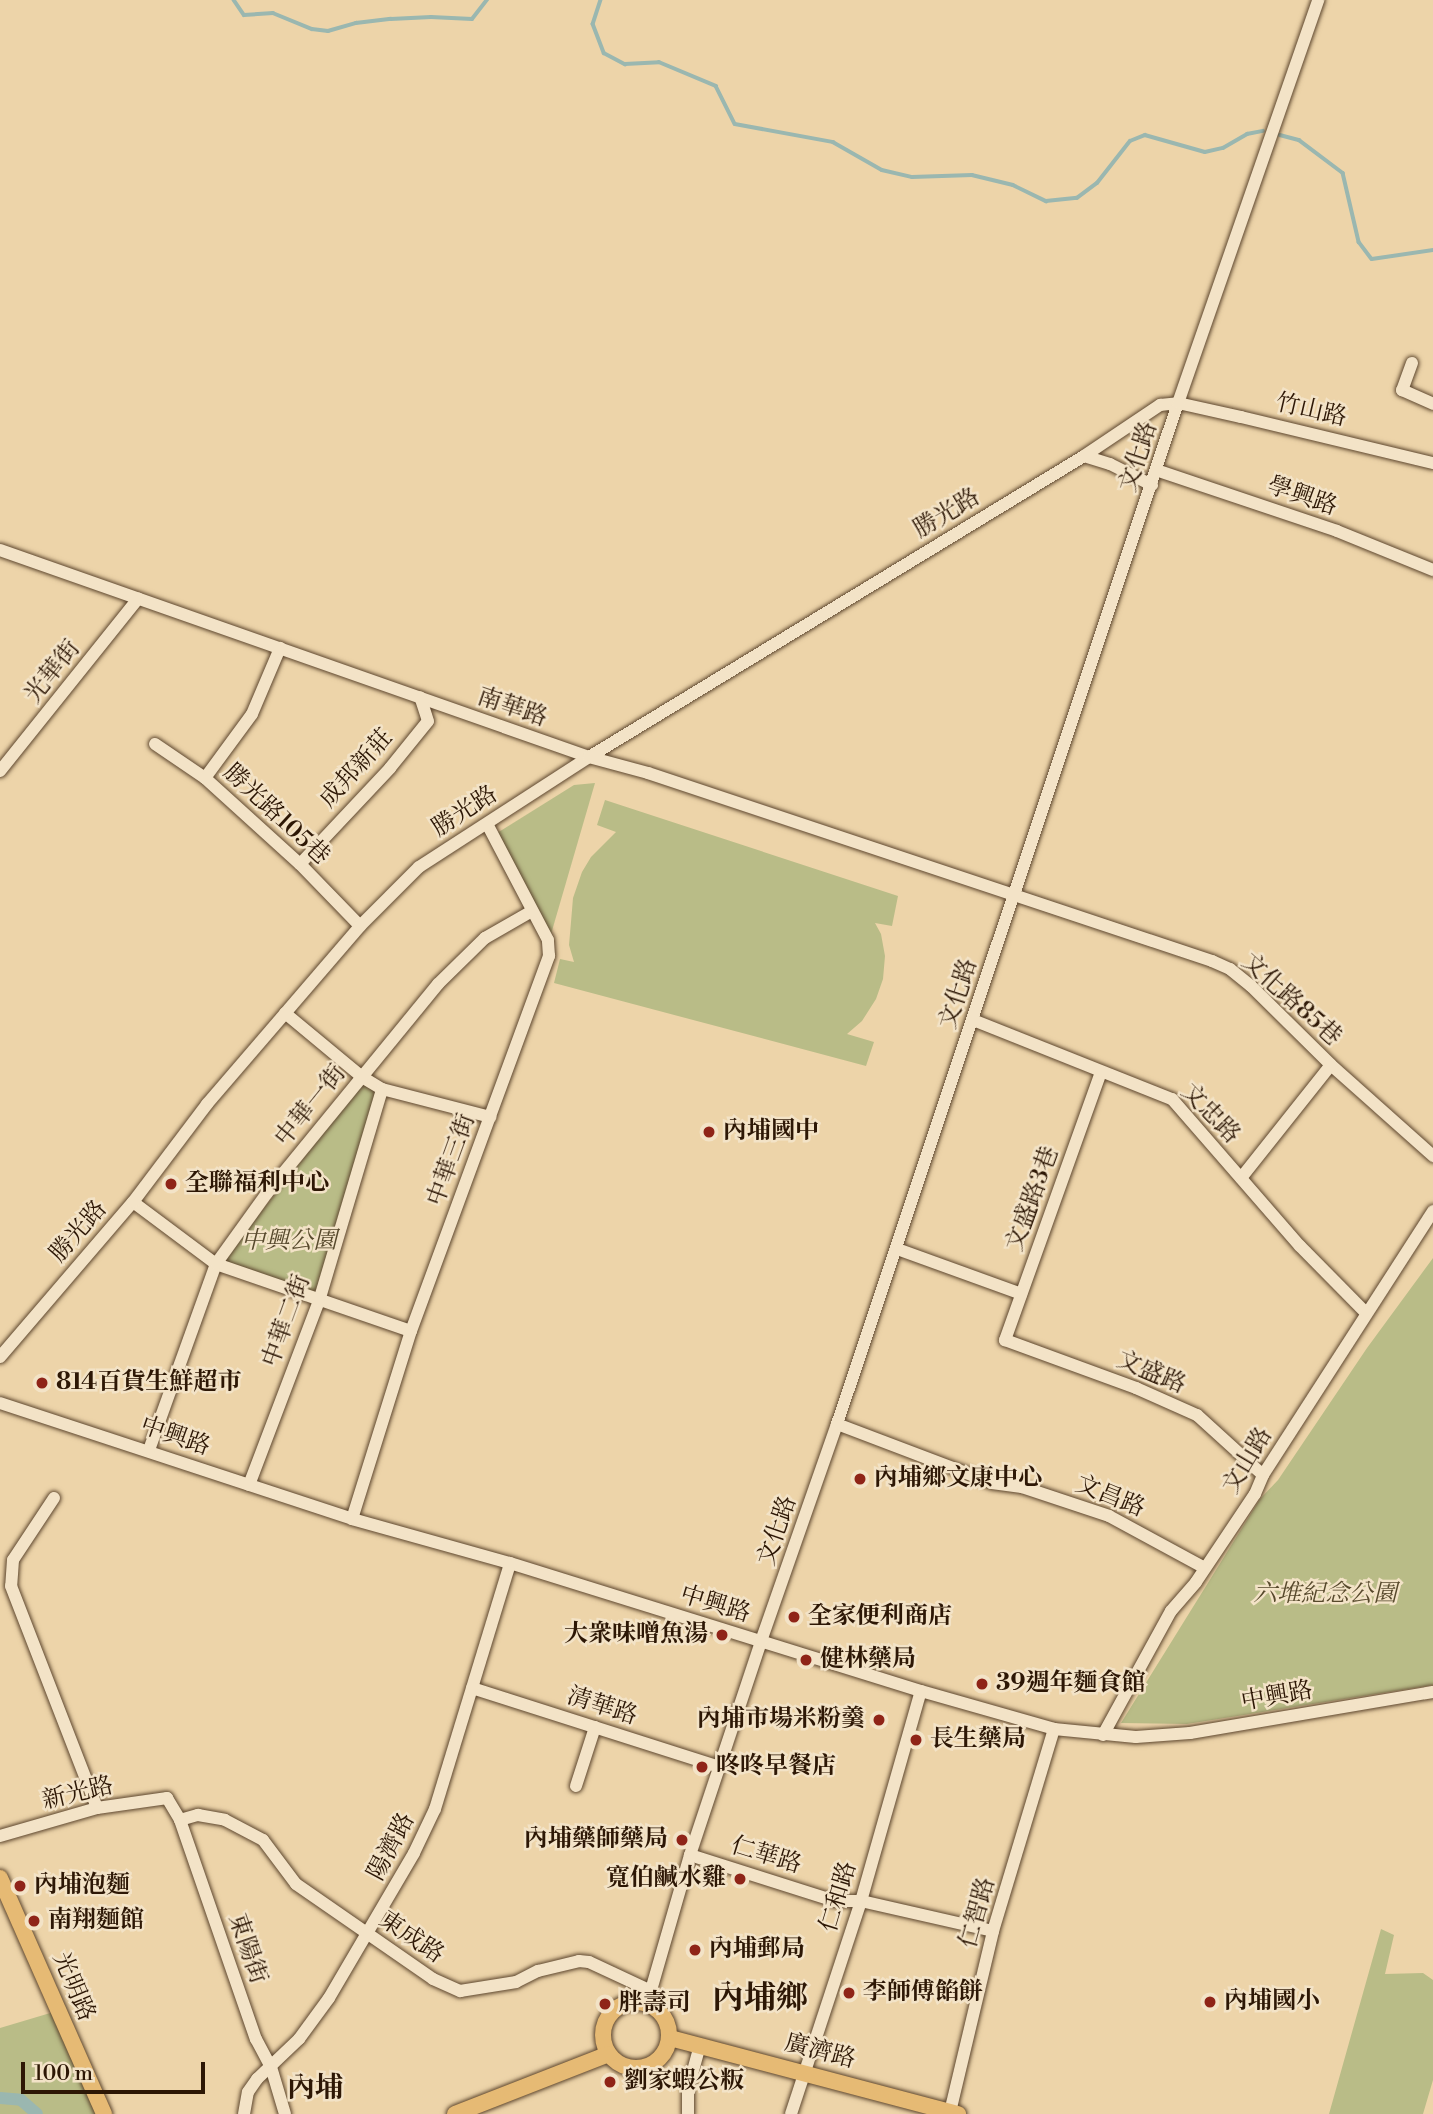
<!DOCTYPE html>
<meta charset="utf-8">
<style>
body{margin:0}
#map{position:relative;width:1433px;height:2114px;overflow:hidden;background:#edd4a9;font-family:"Libre Bodoni","Noto Serif TC",serif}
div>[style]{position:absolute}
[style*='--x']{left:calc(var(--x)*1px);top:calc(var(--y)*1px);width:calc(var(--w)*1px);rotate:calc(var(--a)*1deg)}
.green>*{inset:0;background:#b9bc87}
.stream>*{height:3.5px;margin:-1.75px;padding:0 1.75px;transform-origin:1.75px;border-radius:1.75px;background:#9ab7b0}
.canal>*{height:12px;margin:-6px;padding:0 6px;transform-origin:6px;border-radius:6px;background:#9ab7b0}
.roads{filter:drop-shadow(0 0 2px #5d462e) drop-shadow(0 0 2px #5d462e)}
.minor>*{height:12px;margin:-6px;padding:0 6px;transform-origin:6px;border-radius:6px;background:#f3e3c7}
.major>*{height:16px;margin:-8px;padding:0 8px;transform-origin:8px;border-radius:8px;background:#e6ba74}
.major>.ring{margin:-8px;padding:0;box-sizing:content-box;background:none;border:16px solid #e6ba74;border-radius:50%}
.dots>*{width:19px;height:19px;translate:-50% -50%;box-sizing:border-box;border:4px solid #f3e3c7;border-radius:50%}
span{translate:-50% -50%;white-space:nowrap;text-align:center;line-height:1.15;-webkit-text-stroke:5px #f3e3c7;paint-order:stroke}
.street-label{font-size:24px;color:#2d1705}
.poi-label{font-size:24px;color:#2d1705;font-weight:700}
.left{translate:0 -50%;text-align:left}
.right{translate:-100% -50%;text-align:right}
.park-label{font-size:24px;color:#57492c;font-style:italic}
.quarter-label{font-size:28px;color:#2d1705;font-weight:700}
.district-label{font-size:32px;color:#2d1705;font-weight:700}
.scale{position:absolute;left:21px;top:2062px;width:184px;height:32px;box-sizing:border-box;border:4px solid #2d1705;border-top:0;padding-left:9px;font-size:21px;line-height:24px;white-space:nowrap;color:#2d1705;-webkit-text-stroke:5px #f3e3c7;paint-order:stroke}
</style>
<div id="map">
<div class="green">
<i style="clip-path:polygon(595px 783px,549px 941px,497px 833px,574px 785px)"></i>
<i style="clip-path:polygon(605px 800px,898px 896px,892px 926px,875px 923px,881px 934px,885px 956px,883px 979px,876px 999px,862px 1021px,847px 1034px,874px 1042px,866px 1066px,554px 983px,560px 959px,574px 962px,569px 945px,571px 922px,573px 898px,582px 872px,591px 857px,616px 832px,597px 825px)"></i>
<i style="clip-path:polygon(364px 1082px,377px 1091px,315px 1294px,222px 1261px)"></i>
<i style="clip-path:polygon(1433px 1258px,1433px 1685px,1187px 1724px,1121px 1723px,1260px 1499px,1278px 1480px,1367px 1348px)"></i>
<i style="clip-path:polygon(1381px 1929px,1394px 1935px,1385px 1974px,1423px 1973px,1433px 1980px,1433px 2080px,1423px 2114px,1329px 2114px)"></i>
<i style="clip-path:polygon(57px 2011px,105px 2114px,0 2114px,0 2028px)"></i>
</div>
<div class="stream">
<i style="--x:234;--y:0;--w:18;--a:56"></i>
<i style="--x:244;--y:15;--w:29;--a:-4"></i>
<i style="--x:273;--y:13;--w:42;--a:22.3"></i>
<i style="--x:312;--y:29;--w:16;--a:7"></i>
<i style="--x:328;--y:31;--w:29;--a:-16"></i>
<i style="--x:356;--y:23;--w:35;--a:-7"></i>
<i style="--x:391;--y:19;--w:40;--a:-2.9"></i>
<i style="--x:431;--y:17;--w:41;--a:2.8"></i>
<i style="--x:472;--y:19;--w:24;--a:-52"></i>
<i style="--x:601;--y:0;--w:25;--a:108"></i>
<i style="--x:593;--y:24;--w:31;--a:69"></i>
<i style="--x:604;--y:53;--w:24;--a:28"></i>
<i style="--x:625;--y:64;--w:34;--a:-3"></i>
<i style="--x:659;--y:62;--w:62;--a:22.8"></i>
<i style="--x:716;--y:86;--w:42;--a:63.4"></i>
<i style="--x:735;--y:124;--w:100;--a:10.4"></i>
<i style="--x:833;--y:142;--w:56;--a:29.7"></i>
<i style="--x:882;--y:170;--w:31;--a:13"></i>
<i style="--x:912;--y:177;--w:60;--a:-1.9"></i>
<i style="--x:972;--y:175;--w:42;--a:13.7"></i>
<i style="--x:1013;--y:185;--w:37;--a:26"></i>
<i style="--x:1046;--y:201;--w:31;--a:-6"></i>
<i style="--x:1077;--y:198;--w:25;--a:-37"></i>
<i style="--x:1097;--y:183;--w:53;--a:-51.8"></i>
<i style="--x:1130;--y:141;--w:16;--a:-22"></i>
<i style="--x:1145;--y:135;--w:62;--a:15.8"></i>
<i style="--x:1205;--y:152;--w:18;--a:-13"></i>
<i style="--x:1223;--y:148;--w:28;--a:-30"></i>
<i style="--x:1247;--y:134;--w:16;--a:-11"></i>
<i style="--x:1280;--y:135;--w:20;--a:15"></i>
<i style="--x:1299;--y:140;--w:55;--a:36.9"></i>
<i style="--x:1343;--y:173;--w:71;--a:76.9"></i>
<i style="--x:1359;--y:242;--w:21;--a:53"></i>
<i style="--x:1372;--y:259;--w:62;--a:-8.4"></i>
</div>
<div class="canal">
<i style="--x:0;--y:2098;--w:21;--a:5"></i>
<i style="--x:21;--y:2100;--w:21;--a:41"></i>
</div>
<div class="roads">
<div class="minor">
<i style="--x:1412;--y:363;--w:29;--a:110"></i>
<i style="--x:1402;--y:390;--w:34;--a:24"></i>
<i style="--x:1084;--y:456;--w:27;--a:17"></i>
<i style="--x:1110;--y:464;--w:47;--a:26.6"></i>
<i style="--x:1156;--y:470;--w:191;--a:18.6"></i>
<i style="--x:1337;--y:531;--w:104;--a:22.1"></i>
<i style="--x:0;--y:550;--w:624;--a:19.36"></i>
<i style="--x:589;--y:757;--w:61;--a:15.2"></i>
<i style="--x:648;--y:773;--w:595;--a:18.43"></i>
<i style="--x:1212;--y:961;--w:20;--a:24"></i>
<i style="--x:1230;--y:969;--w:27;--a:39"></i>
<i style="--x:1251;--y:986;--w:112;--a:44.6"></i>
<i style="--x:1331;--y:1065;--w:137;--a:41.7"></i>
<i style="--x:155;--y:744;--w:60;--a:34.2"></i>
<i style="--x:205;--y:778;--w:128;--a:42.2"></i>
<i style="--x:300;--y:864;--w:86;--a:45.9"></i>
<i style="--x:0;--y:771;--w:221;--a:-51.3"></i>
<i style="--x:205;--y:778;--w:79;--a:-53.7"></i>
<i style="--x:252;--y:714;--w:72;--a:-67"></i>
<i style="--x:300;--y:864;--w:132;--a:-46.8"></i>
<i style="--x:390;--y:768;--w:60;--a:-51"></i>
<i style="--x:428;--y:721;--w:25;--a:-108"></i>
<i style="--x:285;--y:1013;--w:100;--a:39.7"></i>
<i style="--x:362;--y:1077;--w:23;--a:31"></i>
<i style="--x:382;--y:1089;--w:112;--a:14.5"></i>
<i style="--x:973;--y:1020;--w:214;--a:21.7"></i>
<i style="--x:1172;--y:1099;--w:195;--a:49"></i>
<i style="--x:1300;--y:1246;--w:94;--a:45.4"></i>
<i style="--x:1101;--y:1072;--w:285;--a:109.7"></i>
<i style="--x:1005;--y:1340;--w:140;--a:20.1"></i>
<i style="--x:1136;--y:1388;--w:67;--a:23.9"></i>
<i style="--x:1197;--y:1415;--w:89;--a:42.3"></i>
<i style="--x:1241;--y:1178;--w:144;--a:-51.5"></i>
<i style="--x:133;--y:1202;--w:104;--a:36.8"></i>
<i style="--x:216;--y:1264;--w:206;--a:19"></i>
<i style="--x:897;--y:1249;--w:132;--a:19.9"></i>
<i style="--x:0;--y:1357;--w:204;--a:-49.4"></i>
<i style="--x:133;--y:1202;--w:123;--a:-52.9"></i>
<i style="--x:207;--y:1104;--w:235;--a:-49.3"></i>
<i style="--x:360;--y:926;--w:83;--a:-45"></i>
<i style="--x:419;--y:867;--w:202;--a:-32.9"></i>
<i style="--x:589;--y:757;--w:579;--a:-31.3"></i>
<i style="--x:1084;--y:456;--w:92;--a:-33.9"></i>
<i style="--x:1160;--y:405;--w:18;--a:-6"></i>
<i style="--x:1178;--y:403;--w:65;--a:12.5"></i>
<i style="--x:1241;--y:417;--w:197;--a:13.5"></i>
<i style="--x:0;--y:1403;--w:371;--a:18.2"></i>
<i style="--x:352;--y:1519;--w:164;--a:15.6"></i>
<i style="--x:510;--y:1563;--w:430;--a:17.3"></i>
<i style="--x:921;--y:1691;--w:138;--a:15.9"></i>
<i style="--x:1054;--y:1729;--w:82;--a:5.6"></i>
<i style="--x:1136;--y:1737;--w:54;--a:-4.2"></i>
<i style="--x:1190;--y:1733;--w:246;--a:-9.6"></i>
<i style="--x:837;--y:1424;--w:166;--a:20.8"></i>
<i style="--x:992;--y:1483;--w:30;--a:8"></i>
<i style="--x:1022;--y:1487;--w:92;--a:18.4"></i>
<i style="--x:1109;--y:1516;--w:107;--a:28.5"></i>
<i style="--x:149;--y:1450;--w:198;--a:-70.2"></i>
<i style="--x:216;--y:1264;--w:87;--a:-54.3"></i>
<i style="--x:267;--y:1193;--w:270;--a:-50.7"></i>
<i style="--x:438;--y:984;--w:66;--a:-44.4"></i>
<i style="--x:485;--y:938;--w:54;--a:-29.9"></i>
<i style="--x:249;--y:1485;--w:197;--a:-69.2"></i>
<i style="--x:319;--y:1301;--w:221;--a:-73.4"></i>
<i style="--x:54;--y:1498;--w:74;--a:123.5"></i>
<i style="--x:13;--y:1560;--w:26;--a:94"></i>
<i style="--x:11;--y:1586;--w:238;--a:68.8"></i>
<i style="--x:352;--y:1519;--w:197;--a:-72.6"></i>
<i style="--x:411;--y:1331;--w:400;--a:-69.8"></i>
<i style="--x:549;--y:956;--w:16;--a:-94"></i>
<i style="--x:548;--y:940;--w:131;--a:-117.7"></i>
<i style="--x:472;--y:1688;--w:259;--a:17.7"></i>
<i style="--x:1103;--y:1735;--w:141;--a:-61.3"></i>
<i style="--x:1171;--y:1611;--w:38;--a:-49"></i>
<i style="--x:1196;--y:1582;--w:106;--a:-56.2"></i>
<i style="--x:1255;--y:1494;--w:21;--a:-67"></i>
<i style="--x:1263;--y:1475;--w:314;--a:-57.2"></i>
<i style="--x:576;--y:1786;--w:62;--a:-72.1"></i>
<i style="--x:180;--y:1820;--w:19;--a:-16"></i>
<i style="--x:198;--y:1815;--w:27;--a:10"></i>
<i style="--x:225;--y:1820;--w:43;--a:27.8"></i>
<i style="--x:263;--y:1840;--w:55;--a:53.1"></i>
<i style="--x:296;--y:1884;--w:167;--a:34.7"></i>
<i style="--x:433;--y:1979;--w:30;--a:24"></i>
<i style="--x:460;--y:1991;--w:57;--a:-9.1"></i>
<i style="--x:516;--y:1982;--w:25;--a:-27"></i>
<i style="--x:538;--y:1971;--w:42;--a:-13.7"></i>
<i style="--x:579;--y:1961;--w:10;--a:6"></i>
<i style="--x:589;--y:1962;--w:66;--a:25"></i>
<i style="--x:0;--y:1836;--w:101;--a:-16.1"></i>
<i style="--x:97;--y:1808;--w:71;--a:-8.1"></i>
<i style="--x:167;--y:1798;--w:26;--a:59"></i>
<i style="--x:180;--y:1820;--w:232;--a:70.9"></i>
<i style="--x:256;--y:2039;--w:32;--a:62"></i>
<i style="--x:271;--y:2067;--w:49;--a:73.4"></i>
<i style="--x:690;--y:1855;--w:152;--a:17.6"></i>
<i style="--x:835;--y:1901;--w:26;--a:0"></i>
<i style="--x:861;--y:1901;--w:135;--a:12.8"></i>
<i style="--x:647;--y:2004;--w:155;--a:-73.9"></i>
<i style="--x:690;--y:1855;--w:225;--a:-71.6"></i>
<i style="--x:761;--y:1641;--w:230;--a:-70.7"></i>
<i style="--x:837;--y:1424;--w:1076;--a:-71.53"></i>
<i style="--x:1178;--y:403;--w:427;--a:-70.8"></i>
<i style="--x:950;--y:2112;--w:186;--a:-76.6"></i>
<i style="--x:993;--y:1931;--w:211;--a:-73.2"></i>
<i style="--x:244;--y:2114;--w:22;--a:-80"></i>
<i style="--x:248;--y:2092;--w:16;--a:-55"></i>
<i style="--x:257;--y:2079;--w:58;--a:-43.6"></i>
<i style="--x:299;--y:2039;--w:51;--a:-53.8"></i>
<i style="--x:329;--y:1998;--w:168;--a:-59.6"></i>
<i style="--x:414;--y:1853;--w:49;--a:-64.5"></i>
<i style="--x:435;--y:1809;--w:257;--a:-73"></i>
<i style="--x:688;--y:2114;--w:25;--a:-90"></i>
<i style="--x:688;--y:2089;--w:46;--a:-74.7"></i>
<i style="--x:791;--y:2114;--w:224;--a:-71.8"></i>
<i style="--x:861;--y:1901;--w:218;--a:-74.1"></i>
</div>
<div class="major">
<i style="--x:0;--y:1878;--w:258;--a:66.2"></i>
<i class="ring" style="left:603px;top:2002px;width:50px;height:50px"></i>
<i style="--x:670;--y:2038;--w:298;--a:14.8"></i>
<i style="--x:455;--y:2114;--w:165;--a:-21.3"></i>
</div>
</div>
<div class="dots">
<i style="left:709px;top:1132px;background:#8f2418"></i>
<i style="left:171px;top:1184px;background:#8f2418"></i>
<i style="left:42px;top:1383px;background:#8f2418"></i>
<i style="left:860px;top:1479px;background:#8f2418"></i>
<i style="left:794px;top:1617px;background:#8f2418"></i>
<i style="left:722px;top:1635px;background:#8f2418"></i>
<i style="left:806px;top:1660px;background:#8f2418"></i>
<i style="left:982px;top:1684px;background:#8f2418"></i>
<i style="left:879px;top:1720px;background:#8f2418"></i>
<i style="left:916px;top:1740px;background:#8f2418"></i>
<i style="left:702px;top:1767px;background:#8f2418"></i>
<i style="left:682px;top:1840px;background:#8f2418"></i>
<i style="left:740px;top:1879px;background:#8f2418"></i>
<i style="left:20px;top:1886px;background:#8f2418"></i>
<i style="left:34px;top:1921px;background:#8f2418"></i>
<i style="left:695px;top:1950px;background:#8f2418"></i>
<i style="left:849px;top:1993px;background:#8f2418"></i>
<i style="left:1210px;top:2002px;background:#8f2418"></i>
<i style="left:605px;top:2004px;background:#8f2418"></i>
<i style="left:610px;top:2082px;background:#8f2418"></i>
</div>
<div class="street-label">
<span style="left:1311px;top:411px;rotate:13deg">竹山路</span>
<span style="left:1139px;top:457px;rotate:-72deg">文化路</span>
<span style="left:1302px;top:497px;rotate:19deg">學興路</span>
<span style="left:947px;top:514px;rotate:-31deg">勝光路</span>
<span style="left:53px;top:672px;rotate:-51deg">光華街</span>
<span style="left:512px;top:708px;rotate:19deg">南華路</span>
<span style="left:357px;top:769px;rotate:-48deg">成邦新莊</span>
<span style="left:465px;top:812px;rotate:-33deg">勝光路</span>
<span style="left:276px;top:815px;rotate:43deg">勝光路105巷</span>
<span style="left:959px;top:994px;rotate:-72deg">文化路</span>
<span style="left:1291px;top:1000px;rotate:42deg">文化路85巷</span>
<span style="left:311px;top:1106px;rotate:-51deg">中華一街</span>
<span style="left:1210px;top:1114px;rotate:46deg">文忠路</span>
<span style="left:452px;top:1160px;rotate:-70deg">中華三街</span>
<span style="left:1033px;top:1199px;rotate:-70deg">文盛路3巷</span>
<span style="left:79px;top:1232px;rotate:-49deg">勝光路</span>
<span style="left:287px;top:1321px;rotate:-70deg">中華二街</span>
<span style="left:1151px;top:1373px;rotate:23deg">文盛路</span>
<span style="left:175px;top:1437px;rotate:19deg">中興路</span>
<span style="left:1248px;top:1461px;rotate:-59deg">文山路</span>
<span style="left:1110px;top:1497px;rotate:22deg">文昌路</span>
<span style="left:778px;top:1531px;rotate:-71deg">文化路</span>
<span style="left:715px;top:1605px;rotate:17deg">中興路</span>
<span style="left:1277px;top:1697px;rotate:-10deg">中興路</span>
<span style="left:602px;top:1707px;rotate:18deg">清華路</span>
<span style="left:78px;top:1794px;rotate:-13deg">新光路</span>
<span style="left:392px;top:1847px;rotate:-62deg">陽濟路</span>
<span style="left:766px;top:1856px;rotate:17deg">仁華路</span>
<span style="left:839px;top:1897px;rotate:-73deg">仁和路</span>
<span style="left:978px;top:1913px;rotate:-74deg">仁智路</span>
<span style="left:411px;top:1938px;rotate:34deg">東成路</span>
<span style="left:247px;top:1949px;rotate:71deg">東陽街</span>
<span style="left:73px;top:1987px;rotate:67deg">光明路</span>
<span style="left:820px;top:2052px;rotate:15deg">廣濟路</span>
</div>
<div class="poi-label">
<span class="left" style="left:723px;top:1132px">內埔國中</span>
<span class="left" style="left:185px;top:1184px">全聯福利中心</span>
<span class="left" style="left:56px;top:1383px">814百貨生鮮超市</span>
<span class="left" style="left:874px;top:1479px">內埔鄉文康中心</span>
<span class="left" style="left:808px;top:1617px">全家便利商店</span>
<span class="right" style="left:708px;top:1635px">大衆味噌魚湯</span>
<span class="left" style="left:820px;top:1660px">健林藥局</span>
<span class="left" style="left:996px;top:1684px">39週年麵食館</span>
<span class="right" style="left:865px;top:1720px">內埔市場米粉羹</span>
<span class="left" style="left:930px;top:1740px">長生藥局</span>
<span class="left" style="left:716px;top:1767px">咚咚早餐店</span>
<span class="right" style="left:668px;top:1840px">內埔藥師藥局</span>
<span class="right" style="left:726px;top:1879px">寬伯鹹水雞</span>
<span class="left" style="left:34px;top:1886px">內埔泡麵</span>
<span class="left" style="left:48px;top:1921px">南翔麵館</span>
<span class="left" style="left:709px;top:1950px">內埔郵局</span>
<span class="left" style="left:863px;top:1993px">李師傅餡餅</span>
<span class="left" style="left:1224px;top:2002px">內埔國小</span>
<span class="left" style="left:619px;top:2004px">胖壽司</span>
<span class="left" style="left:624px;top:2082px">劉家蝦公粄</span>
</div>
<div class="park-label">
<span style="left:289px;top:1242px">中興公園</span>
<span style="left:1325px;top:1595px">六堆紀念公園</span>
</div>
<div class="quarter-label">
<span style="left:315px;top:2089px">內埔</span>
</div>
<div class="district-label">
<span style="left:760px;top:1998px">內埔鄉</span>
</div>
<div class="scale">100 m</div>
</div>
